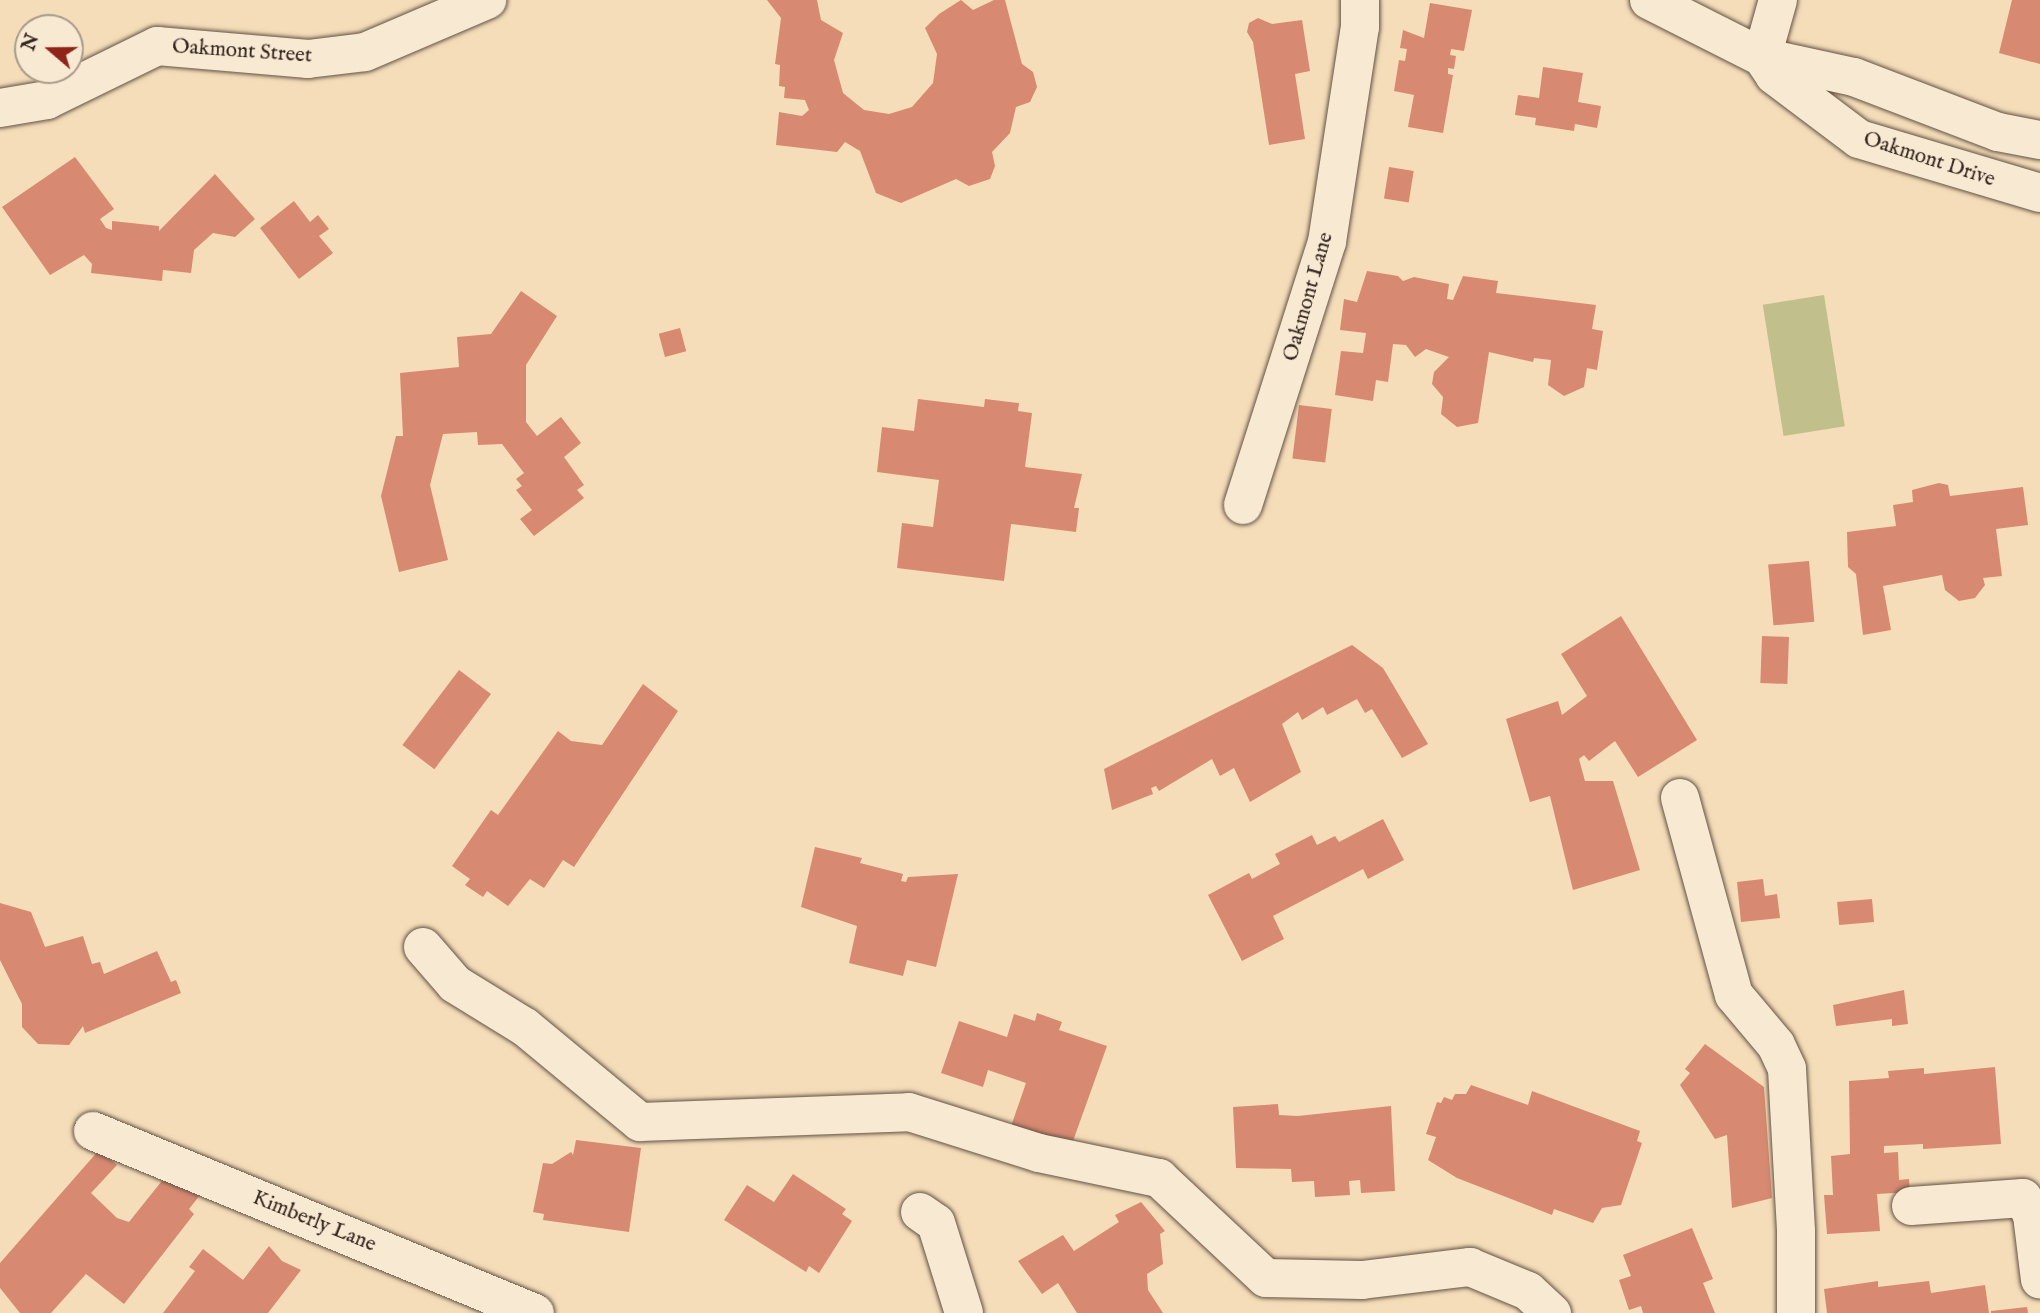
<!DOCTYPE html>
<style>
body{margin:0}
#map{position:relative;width:2040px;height:1313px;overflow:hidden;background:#f5ddb9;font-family:"IM FELL English",serif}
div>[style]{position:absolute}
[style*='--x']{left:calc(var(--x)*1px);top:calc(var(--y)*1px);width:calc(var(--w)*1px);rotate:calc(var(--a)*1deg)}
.green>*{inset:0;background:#c1bf8b;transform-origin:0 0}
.building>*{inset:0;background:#d78971;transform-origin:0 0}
.roads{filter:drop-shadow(0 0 2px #635346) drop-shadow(0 0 2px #635346)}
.minor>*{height:38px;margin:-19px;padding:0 19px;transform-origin:19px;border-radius:19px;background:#f8e9d2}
span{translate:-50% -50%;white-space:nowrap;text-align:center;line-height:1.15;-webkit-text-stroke:6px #f8e9d2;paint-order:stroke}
.street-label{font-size:21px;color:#32251f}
.north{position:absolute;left:14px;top:14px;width:70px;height:70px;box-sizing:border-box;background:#f8e9d2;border:2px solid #a99b8a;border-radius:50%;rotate:290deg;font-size:19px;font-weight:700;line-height:28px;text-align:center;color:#32251f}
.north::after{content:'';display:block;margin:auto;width:24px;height:32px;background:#8f2418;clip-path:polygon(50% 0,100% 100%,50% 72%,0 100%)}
</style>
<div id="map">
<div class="green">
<i style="left:1824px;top:295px;width:133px;height:62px;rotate:81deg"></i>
</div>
<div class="building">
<i style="clip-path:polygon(767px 0,817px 0,821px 20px,843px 33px,834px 60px,843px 93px,864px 110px,889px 114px,912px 107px,933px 83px,937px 54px,925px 28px,939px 14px,961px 0,973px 10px,994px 0,1005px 0,1022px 64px,1033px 72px,1037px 87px,1030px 102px,1016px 107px,1010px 133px,992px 152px,995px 166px,990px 179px,969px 186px,956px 179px,901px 203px,876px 193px,860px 151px,845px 142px,837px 152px,776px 145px,779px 112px,802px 116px,809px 110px,805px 100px,784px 98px,785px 87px,779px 86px,780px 65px,775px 64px,781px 18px)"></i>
<i style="clip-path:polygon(2012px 0,2040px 0,2040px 64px,1999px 53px)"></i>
<i style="clip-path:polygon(1430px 3px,1472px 10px,1464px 51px,1451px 49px,1450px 55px,1456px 56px,1454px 69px,1448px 68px,1448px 74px,1453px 75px,1443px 133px,1408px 127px,1414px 95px,1394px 91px,1399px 60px,1405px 61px,1407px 49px,1400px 48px,1403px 30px,1424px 38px)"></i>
<i style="clip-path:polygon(1258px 18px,1272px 24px,1302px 20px,1310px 71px,1295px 74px,1305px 139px,1269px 145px,1253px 42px,1247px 32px,1249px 23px)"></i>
<i style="clip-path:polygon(1543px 67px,1583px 73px,1578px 102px,1601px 106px,1597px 128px,1575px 124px,1574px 131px,1535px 125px,1536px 118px,1515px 115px,1518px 95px,1539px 98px)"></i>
<i style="clip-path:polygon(75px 157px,114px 209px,100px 219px,106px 228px,112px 230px,112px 221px,159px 226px,159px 231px,215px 174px,255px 219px,235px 237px,213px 233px,194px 250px,191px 273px,163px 270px,162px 281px,91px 273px,92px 264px,84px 255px,50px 275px,2px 207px)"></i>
<i style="left:1389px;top:167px;width:25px;height:32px;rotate:9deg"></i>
<i style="clip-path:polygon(294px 201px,310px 222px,318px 215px,329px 229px,319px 236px,333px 253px,299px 279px,260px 228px)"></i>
<i style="clip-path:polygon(1367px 271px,1398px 276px,1403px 281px,1414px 277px,1449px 284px,1447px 299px,1453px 300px,1463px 276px,1498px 281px,1496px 293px,1596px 305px,1592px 329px,1603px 331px,1597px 370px,1587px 368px,1584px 387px,1564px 396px,1548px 385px,1551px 360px,1534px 358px,1533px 362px,1489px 352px,1478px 423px,1457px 427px,1441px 414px,1443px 397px,1432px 384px,1434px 372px,1449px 357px,1426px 349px,1415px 357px,1406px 345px,1393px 344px,1388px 382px,1376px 380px,1373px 401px,1335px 395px,1341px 351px,1363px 353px,1366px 333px,1340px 330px,1344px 299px,1357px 302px)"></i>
<i style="clip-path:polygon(521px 291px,557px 316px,526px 365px,526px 422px,537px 436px,561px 417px,581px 443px,564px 457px,584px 485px,577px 490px,584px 498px,534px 536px,520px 519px,532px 510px,516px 490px,522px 486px,516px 479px,524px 473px,502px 444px,478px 445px,477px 432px,443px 434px,430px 485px,448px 560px,399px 572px,381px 496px,396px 436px,403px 436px,400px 373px,459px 367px,457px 337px,491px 334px)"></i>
<i style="left:680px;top:328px;width:24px;height:22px;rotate:75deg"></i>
<i style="clip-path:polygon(918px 399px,984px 407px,985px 399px,1019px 403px,1018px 411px,1032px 413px,1025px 467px,1082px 474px,1074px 508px,1079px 508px,1076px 532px,1011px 524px,1004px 581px,897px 568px,902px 523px,933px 527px,939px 480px,877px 472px,882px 427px,914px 431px)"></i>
<i style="left:1299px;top:405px;width:33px;height:54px;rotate:7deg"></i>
<i style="clip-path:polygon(1939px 483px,1948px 485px,1950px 496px,2023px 487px,2028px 525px,1996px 529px,2002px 576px,1983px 578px,1985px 585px,1975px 598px,1959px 601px,1945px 590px,1942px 575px,1883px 586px,1891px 630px,1863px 635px,1856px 574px,1848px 567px,1847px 532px,1896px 526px,1893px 505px,1913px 502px,1912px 490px)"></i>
<i style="left:1809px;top:561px;width:61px;height:41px;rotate:85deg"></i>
<i style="clip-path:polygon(1621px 616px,1697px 740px,1638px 777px,1615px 741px,1589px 761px,1584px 755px,1579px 759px,1585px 781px,1613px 781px,1640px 870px,1573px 890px,1550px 796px,1530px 802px,1506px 719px,1558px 701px,1562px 715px,1587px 696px,1561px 654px)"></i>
<i style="left:1762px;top:636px;width:27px;height:47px;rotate:2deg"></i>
<i style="clip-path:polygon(1352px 645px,1383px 668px,1428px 744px,1402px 758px,1372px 709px,1365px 713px,1357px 699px,1327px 715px,1323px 707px,1302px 720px,1298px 712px,1282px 724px,1301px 772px,1250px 802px,1234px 768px,1220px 776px,1212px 759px,1159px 791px,1156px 786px,1151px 788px,1153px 794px,1112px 810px,1104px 769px)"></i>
<i style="left:459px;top:670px;width:40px;height:94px;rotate:37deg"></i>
<i style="clip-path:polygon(643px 684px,678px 711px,574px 867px,563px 860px,544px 888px,530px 879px,508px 906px,487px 891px,483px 897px,465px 885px,470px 879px,452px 866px,491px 810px,498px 815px,558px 731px,571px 741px,602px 745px)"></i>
<i style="clip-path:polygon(1383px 819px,1404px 860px,1368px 879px,1363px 869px,1273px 916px,1284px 939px,1242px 961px,1208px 895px,1249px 873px,1252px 879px,1280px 864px,1275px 854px,1312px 835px,1317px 845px,1335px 836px,1339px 842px)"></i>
<i style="clip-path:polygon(815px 847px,862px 858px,860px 863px,903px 874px,901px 881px,906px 882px,908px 877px,958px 874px,936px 967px,907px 960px,903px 976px,849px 963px,857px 926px,801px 907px)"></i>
<i style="clip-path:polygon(1763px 879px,1765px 896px,1777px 894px,1780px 918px,1741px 922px,1737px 882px)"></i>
<i style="left:1872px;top:899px;width:23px;height:35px;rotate:85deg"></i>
<i style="clip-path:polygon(0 903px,31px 912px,45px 947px,83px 936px,92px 964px,100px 962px,104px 974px,157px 951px,171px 982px,176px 980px,181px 993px,85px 1033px,83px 1026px,69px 1045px,38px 1044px,22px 1027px,22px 1004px,0 960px)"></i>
<i style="clip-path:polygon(1904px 990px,1908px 1024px,1892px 1026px,1892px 1019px,1836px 1026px,1833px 1005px)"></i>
<i style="clip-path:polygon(1037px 1013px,1062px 1022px,1059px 1030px,1107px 1046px,1068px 1155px,1008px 1135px,1026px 1083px,988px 1070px,983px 1087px,941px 1073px,959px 1021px,1007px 1037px,1014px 1014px,1035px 1021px)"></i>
<i style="clip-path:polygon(1705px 1044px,1764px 1087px,1772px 1198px,1732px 1208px,1727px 1135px,1715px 1139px,1680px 1085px,1690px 1073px,1685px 1069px)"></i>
<i style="clip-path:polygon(1995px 1067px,2001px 1144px,1923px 1149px,1923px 1144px,1884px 1146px,1884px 1153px,1898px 1152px,1899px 1180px,1909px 1179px,1910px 1192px,1877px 1194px,1880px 1231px,1827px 1234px,1824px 1195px,1833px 1195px,1831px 1156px,1850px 1154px,1849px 1081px,1889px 1078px,1888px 1071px,1924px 1068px,1924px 1074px)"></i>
<i style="clip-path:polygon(1471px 1085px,1528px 1105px,1532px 1091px,1640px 1131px,1637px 1141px,1642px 1143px,1621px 1205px,1602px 1208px,1593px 1223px,1554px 1209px,1552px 1215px,1457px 1178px,1428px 1160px,1436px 1137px,1426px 1134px,1437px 1102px,1441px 1103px,1444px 1097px,1452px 1100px,1455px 1094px,1466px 1094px)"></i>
<i style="clip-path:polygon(1278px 1104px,1279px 1115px,1298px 1116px,1391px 1106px,1395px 1191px,1361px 1193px,1360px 1180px,1349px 1181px,1350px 1195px,1315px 1197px,1314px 1181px,1292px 1182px,1291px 1169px,1236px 1168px,1233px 1107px)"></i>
<i style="clip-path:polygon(576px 1140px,641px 1148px,629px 1232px,543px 1220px,544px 1214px,533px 1212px,543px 1163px,552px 1164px,571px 1152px,573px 1155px)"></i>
<i style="clip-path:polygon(99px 1150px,117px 1165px,91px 1193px,117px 1218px,129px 1222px,173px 1167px,204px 1190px,189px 1209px,194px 1214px,124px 1304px,86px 1274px,51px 1313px,20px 1313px,0 1288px,0 1263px)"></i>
<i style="clip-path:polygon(793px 1174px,846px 1209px,842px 1214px,852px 1221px,819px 1273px,809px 1266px,806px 1272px,724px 1220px,747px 1185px,774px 1202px)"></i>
<i style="clip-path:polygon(1141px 1202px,1165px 1231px,1160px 1234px,1163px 1264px,1147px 1274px,1148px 1290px,1163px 1313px,1077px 1313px,1058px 1283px,1042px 1294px,1018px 1261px,1063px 1235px,1074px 1251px,1119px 1222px,1115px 1215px)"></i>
<i style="clip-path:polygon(1692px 1228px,1713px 1279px,1703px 1283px,1715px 1313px,1643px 1313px,1641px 1306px,1629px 1310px,1619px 1280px,1631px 1276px,1623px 1255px)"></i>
<i style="clip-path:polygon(269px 1246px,282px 1261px,301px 1270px,268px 1313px,163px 1313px,195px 1271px,189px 1267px,203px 1249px,243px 1280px)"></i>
<i style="clip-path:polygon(1878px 1281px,1878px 1287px,1929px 1281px,1931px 1293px,1985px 1285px,1989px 1313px,1827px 1313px,1824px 1289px)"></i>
<i style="clip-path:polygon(2027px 1307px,2028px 1313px,1991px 1313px,1991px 1311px)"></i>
</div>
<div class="roads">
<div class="minor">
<i style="--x:1649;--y:0;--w:127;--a:26.8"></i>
<i style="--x:1762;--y:57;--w:22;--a:56"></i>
<i style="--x:1774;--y:75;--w:106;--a:37"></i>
<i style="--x:1859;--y:139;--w:189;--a:16.6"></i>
<i style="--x:1778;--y:0;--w:59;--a:105.7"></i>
<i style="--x:1762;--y:57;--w:94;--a:12.3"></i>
<i style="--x:1854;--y:77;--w:154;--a:20.9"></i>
<i style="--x:1998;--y:132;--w:43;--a:10.8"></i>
<i style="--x:0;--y:108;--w:48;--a:-9.7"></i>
<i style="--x:47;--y:100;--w:123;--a:-26.1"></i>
<i style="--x:157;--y:46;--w:152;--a:4.9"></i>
<i style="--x:308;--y:59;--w:57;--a:-7"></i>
<i style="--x:365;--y:52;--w:133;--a:-23.1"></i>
<i style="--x:1243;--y:505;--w:276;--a:-72.3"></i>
<i style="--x:1327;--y:242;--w:218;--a:-81.3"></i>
<i style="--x:1360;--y:27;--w:27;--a:-90"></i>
<i style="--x:1680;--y:798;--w:204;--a:74.7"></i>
<i style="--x:1734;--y:995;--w:65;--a:50"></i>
<i style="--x:1776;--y:1045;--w:26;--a:65"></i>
<i style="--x:1787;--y:1069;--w:162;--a:86.8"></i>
<i style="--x:1796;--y:1231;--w:82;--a:90"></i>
<i style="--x:423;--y:947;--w:49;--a:49.1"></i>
<i style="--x:455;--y:984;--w:82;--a:31.6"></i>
<i style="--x:525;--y:1027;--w:149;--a:39.6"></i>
<i style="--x:640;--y:1122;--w:269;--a:-2.1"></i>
<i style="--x:909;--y:1112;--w:136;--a:17.5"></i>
<i style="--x:1039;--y:1153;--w:123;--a:11.8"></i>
<i style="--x:1159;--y:1178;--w:146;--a:43.1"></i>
<i style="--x:1266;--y:1278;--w:96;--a:1.2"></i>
<i style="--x:1362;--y:1280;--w:109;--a:-6.9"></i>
<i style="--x:1470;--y:1267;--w:63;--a:22.5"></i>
<i style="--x:1528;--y:1291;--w:33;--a:43"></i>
<i style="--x:93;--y:1131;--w:478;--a:22.4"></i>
<i style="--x:1911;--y:1206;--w:112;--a:-4.1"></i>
<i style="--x:2023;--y:1198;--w:19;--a:62"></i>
<i style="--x:2032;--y:1215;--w:65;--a:83"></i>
<i style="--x:920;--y:1212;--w:19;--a:35"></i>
<i style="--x:936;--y:1223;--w:94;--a:72.7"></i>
</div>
</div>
<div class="street-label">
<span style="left:242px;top:52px;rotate:4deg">Oakmont Street</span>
<span style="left:1929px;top:160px;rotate:18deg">Oakmont Drive</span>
<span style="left:1309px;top:297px;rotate:-74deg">Oakmont Lane</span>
<span style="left:314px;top:1222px;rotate:22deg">Kimberly Lane</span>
</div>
<div class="north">N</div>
</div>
